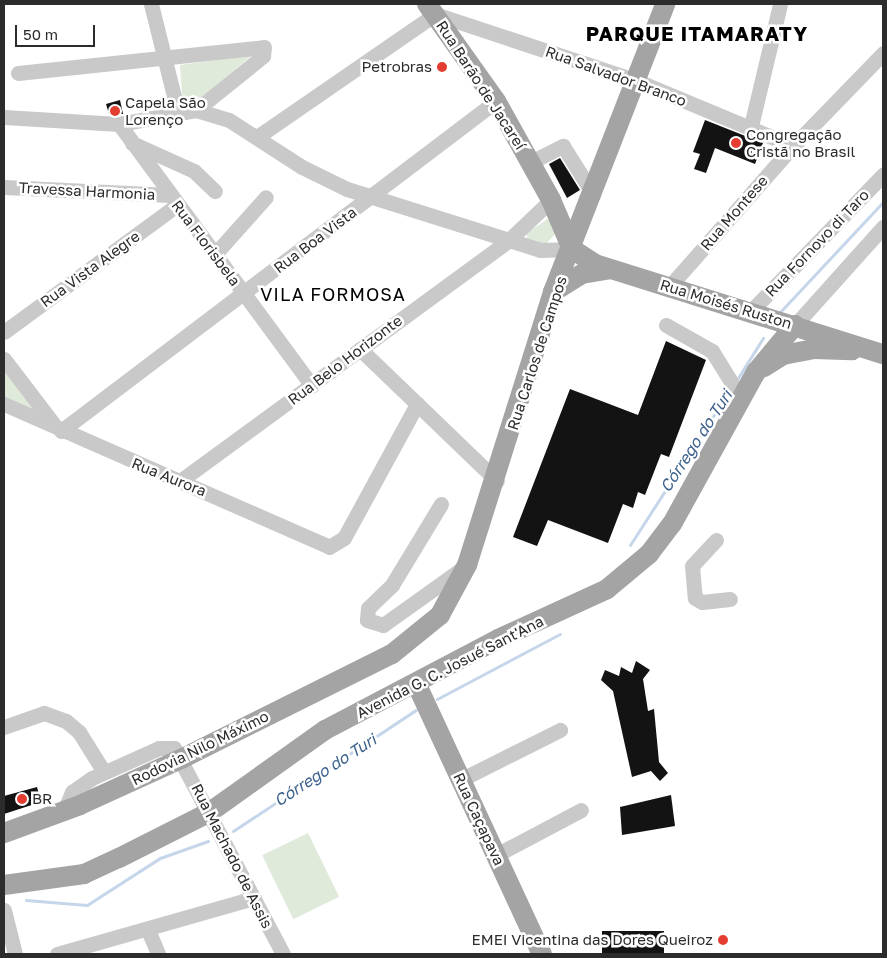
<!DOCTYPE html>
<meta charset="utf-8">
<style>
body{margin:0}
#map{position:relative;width:887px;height:958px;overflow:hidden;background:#fff;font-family:"Golos Text",sans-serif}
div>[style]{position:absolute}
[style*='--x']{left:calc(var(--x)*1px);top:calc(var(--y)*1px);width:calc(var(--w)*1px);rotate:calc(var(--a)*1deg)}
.green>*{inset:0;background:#e0eada;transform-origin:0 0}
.stream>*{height:3px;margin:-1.5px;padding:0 1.5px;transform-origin:1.5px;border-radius:1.5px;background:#c6d6ea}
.building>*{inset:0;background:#131313;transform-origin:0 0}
.minor>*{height:15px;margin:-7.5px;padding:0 7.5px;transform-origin:7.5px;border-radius:7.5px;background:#c9c9c9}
.major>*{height:20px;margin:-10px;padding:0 10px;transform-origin:10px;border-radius:10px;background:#a4a4a4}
.dots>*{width:14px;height:14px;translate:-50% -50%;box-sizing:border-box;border:2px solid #fff;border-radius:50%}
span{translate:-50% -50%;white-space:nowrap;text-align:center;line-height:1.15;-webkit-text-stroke:5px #fff;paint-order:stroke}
.poi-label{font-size:15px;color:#2c2c2c}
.right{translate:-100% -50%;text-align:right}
.left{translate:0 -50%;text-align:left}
.street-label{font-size:15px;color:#2c2c2c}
.water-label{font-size:16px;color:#3c618d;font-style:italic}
.quarter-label{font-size:18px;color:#000;letter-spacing:1px}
.district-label{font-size:20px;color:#000;font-weight:700;letter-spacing:1px}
.frame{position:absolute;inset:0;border:5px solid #2c2c2c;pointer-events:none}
.scale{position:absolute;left:15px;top:25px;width:80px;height:22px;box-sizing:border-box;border:2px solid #2c2c2c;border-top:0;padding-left:6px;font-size:15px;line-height:18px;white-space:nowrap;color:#2c2c2c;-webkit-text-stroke:4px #fff;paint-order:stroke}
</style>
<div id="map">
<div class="green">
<i style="clip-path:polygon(252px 55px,202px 98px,186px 101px,182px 96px,180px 65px)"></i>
<i style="clip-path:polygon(549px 218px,556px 233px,545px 245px,527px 239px,527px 233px)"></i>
<i style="clip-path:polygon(4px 371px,33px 409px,4px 399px)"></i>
<i style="left:308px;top:833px;width:71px;height:51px;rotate:64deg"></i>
</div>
<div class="stream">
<i style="--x:780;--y:312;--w:151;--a:-46.9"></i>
<i style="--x:736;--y:381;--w:51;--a:-57.9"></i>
<i style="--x:630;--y:545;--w:184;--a:-57.2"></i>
<i style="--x:437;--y:699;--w:139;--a:-27.9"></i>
<i style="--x:233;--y:831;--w:219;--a:-33.5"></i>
<i style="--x:26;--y:900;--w:61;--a:4.7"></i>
<i style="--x:87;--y:905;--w:87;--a:-32.8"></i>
<i style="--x:160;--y:858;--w:51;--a:-19.5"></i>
</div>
<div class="building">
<i style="clip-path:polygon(120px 100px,123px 114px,109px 114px,106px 104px)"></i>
<i style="clip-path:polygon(705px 120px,763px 143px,755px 164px,715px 148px,706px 173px,694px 169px,700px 154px,693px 152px)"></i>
<i style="clip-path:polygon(560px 158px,580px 190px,567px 198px,549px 164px)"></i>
<i style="clip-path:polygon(666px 341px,706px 360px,669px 457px,661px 454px,645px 495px,638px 492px,633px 508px,623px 504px,608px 543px,548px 520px,537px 546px,513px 537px,570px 389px,638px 415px)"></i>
<i style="clip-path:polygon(636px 661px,650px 670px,643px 679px,648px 711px,654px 709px,659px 762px,668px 773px,660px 781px,651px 771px,632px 777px,613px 691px,601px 680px,605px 670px,619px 676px,621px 667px,632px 673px)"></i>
<i style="clip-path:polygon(37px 787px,41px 802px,4px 814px,4px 796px)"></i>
<i style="clip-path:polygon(671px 795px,675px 826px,622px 835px,620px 807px)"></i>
<i style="left:602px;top:931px;width:62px;height:23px"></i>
</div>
<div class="minor">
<i style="--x:151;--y:4;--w:111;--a:76"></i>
<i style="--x:18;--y:73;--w:247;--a:-6"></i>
<i style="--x:264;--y:47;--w:9;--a:96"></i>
<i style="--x:263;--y:56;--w:86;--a:141.1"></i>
<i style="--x:4;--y:117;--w:115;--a:3.5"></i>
<i style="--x:119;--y:124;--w:78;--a:-10.3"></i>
<i style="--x:196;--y:110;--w:34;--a:17"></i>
<i style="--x:229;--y:120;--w:87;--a:32.8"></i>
<i style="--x:302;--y:167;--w:50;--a:26.1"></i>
<i style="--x:347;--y:189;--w:202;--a:17.5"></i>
<i style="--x:540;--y:250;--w:32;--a:-2"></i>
<i style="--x:119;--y:124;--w:325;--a:53.6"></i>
<i style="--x:751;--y:126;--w:125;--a:-76.6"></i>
<i style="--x:257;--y:137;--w:216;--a:-34.6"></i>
<i style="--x:435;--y:14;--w:213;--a:18.3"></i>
<i style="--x:637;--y:81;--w:169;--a:22.6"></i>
<i style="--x:132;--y:143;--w:68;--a:24.3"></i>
<i style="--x:194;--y:171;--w:29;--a:44"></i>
<i style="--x:531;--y:162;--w:36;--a:-27"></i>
<i style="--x:563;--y:146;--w:57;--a:58"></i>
<i style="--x:4;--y:187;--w:166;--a:2.8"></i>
<i style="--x:215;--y:254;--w:76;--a:-48.2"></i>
<i style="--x:669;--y:287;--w:188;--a:-48.7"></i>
<i style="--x:793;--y:146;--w:129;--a:-45.9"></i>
<i style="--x:751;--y:311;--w:190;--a:-45.9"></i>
<i style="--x:666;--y:325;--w:53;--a:29.5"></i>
<i style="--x:712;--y:351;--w:55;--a:58.3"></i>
<i style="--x:795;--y:325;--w:132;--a:-48.1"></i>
<i style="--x:4;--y:332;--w:215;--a:-36.3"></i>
<i style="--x:360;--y:349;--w:190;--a:43.9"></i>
<i style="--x:4;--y:359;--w:84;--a:52.7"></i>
<i style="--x:4;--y:404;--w:355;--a:23.7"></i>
<i style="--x:329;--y:547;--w:17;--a:-31"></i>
<i style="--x:344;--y:538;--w:153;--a:-61.4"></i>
<i style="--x:61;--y:431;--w:546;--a:-37.18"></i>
<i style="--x:180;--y:481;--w:408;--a:-36.2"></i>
<i style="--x:509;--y:240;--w:58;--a:-43.6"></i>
<i style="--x:441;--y:504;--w:95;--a:121.2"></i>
<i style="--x:392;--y:585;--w:33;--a:136"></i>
<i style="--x:368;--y:608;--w:12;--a:95"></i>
<i style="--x:367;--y:620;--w:17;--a:17"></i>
<i style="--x:383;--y:625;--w:103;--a:-35.5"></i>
<i style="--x:716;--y:540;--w:35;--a:133"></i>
<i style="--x:692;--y:566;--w:32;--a:85"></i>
<i style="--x:695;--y:598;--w:8;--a:30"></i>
<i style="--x:702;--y:602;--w:28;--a:-6"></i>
<i style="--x:4;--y:727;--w:42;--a:-19.3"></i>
<i style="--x:44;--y:713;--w:23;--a:20"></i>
<i style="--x:66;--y:721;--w:17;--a:40"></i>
<i style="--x:79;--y:732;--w:47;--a:58"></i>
<i style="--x:460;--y:780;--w:112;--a:-26.6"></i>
<i style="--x:64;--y:811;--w:21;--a:-67"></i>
<i style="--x:72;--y:792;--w:24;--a:-35"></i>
<i style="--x:92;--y:778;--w:73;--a:-24.1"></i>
<i style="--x:159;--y:748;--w:15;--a:0"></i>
<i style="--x:174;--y:748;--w:233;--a:62.1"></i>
<i style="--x:496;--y:855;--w:96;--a:-27.9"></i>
<i style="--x:4;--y:910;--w:45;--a:76"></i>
<i style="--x:148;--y:930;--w:26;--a:67"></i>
<i style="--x:57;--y:954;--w:205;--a:-15.9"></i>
</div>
<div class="major">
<i style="--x:427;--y:4;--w:119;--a:54.6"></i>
<i style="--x:496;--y:101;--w:113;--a:60.9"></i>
<i style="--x:551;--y:200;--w:53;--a:66.8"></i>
<i style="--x:572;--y:249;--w:27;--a:33"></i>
<i style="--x:595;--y:264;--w:302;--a:17.4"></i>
<i style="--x:553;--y:292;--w:34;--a:-32"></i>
<i style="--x:582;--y:274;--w:27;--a:-10"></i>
<i style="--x:764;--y:367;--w:22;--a:-32"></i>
<i style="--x:783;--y:355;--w:32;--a:-11"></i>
<i style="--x:814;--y:349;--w:38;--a:2"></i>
<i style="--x:416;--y:683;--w:299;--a:65.1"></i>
<i style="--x:4;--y:833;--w:81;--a:-20.2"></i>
<i style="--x:80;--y:805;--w:111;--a:-24.5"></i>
<i style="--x:181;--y:759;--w:236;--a:-26.5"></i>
<i style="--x:392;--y:654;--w:62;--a:-39.1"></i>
<i style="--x:440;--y:615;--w:57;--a:-61.6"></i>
<i style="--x:467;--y:565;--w:286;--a:-72.5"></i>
<i style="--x:553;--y:292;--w:309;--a:-68.7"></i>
<i style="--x:4;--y:885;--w:81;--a:-7.8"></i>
<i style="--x:84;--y:874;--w:38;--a:-25"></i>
<i style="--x:119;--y:858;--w:102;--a:-26.8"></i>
<i style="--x:210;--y:812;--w:141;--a:-35.5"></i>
<i style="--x:325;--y:730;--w:195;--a:-27.7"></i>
<i style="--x:498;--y:639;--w:120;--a:-24.6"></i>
<i style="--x:607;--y:589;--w:55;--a:-39.8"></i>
<i style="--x:649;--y:554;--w:38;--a:-53"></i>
<i style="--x:672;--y:524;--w:174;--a:-61.1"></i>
<i style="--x:756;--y:372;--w:61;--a:-50.3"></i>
</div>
<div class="dots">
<i style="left:442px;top:67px;background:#e23d30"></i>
<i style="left:115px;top:111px;background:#e23d30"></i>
<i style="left:736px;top:143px;background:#e23d30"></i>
<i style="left:22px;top:799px;background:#e23d30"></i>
<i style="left:723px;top:940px;background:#e23d30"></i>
</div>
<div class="poi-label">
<span class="right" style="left:432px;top:67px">Petrobras</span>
<span class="left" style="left:125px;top:111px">Capela São<br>Lorenço</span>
<span class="left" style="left:746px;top:143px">Congregação<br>Cristã no Brasil</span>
<span class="left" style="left:32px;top:799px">BR</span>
<span class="right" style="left:713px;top:940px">EMEI Vicentina das Dores Queiroz</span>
</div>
<div class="street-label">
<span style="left:616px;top:76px;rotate:20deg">Rua Salvador Branco</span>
<span style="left:481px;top:85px;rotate:57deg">Rua Barão de Jacareí</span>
<span style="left:87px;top:191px;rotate:3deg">Travessa Harmonia</span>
<span style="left:734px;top:213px;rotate:-49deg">Rua Montese</span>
<span style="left:315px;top:240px;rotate:-37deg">Rua Boa Vista</span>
<span style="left:206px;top:243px;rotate:53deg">Rua Florisbela</span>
<span style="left:817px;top:243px;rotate:-46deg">Rua Fornovo di Taro</span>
<span style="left:90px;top:269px;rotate:-36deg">Rua Vista Alegre</span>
<span style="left:726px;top:304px;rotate:17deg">Rua Moisés Ruston</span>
<span style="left:537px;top:353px;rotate:-72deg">Rua Carlos de Campos</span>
<span style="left:345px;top:360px;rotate:-37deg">Rua Belo Horizonte</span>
<span style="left:169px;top:477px;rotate:22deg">Rua Aurora</span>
<span style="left:450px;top:667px;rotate:-27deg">Avenida G. C. Josué Sant'Ana</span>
<span style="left:200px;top:748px;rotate:-26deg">Rodovia Nilo Máximo</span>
<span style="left:479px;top:819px;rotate:65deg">Rua Caçapava</span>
<span style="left:232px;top:856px;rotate:63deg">Rua Machado de Assis</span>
</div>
<div class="water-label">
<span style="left:696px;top:441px;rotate:-57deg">Córrego do Turi</span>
<span style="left:325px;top:770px;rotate:-33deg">Córrego do Turi</span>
</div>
<div class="quarter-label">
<span style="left:333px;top:294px">VILA FORMOSA</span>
</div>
<div class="district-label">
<span style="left:697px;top:33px">PARQUE ITAMARATY</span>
</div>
<div class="frame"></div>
<div class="scale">50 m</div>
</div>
